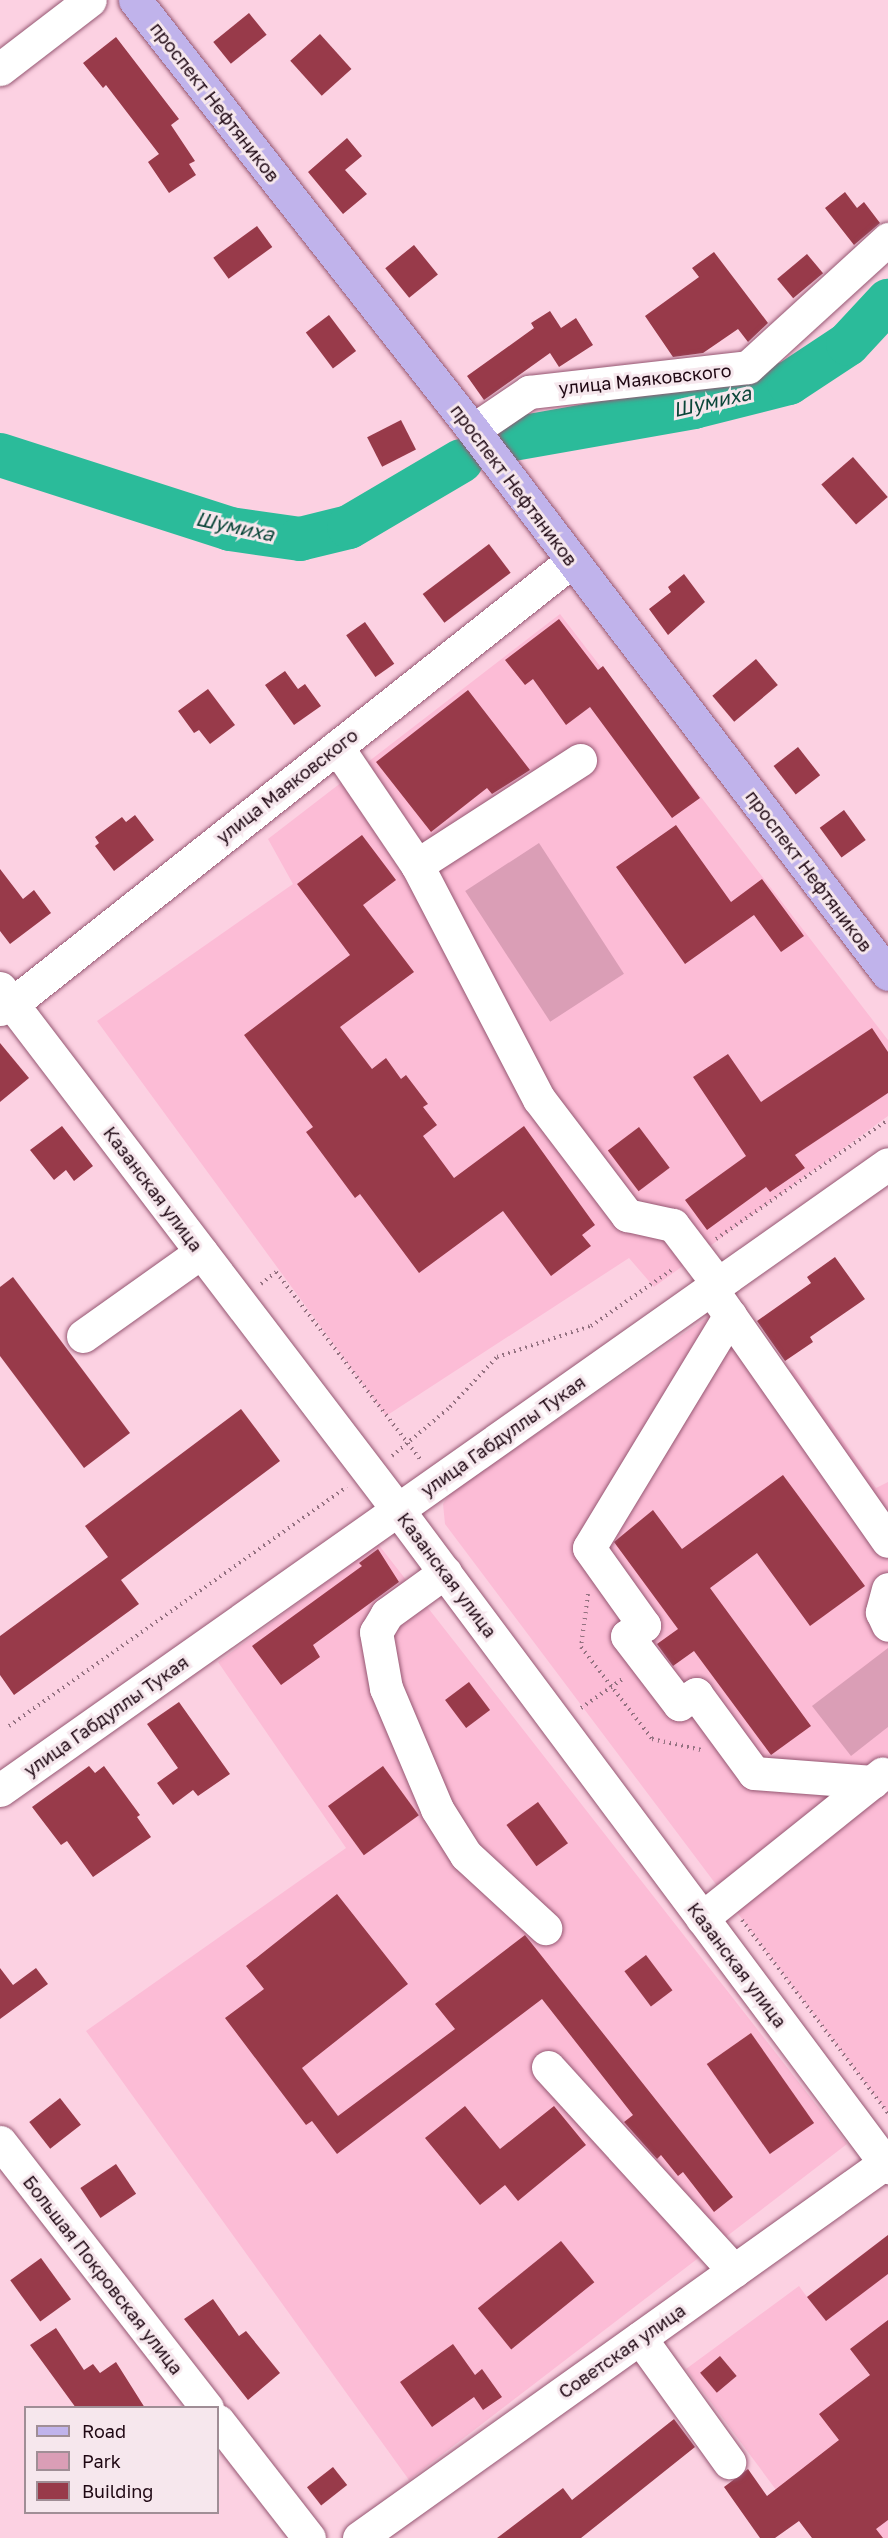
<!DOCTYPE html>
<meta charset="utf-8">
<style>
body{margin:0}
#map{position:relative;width:888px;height:2538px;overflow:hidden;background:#fcd1e2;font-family:"Golos Text",sans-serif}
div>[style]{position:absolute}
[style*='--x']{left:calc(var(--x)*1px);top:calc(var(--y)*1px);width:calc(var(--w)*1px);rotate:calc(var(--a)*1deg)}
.built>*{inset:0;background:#fcbcd6}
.green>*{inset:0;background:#da9eb6;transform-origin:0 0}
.river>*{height:44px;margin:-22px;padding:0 22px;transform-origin:22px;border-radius:22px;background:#2bbb9a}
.building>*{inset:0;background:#983a4a;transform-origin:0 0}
.path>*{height:4px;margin-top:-2px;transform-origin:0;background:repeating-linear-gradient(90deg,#947281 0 1.5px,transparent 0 6px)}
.roads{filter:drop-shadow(0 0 2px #955772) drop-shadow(0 0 2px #955772)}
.minor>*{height:33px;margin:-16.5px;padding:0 16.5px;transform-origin:16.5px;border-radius:16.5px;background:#fff}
.major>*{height:33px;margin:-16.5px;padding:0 16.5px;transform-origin:16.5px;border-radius:16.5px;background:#c0b3eb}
span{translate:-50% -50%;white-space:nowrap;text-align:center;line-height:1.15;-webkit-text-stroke:6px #f6e7ed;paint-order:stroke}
.street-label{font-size:18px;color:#1f0813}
.water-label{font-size:20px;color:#0b4639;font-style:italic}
.legend{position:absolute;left:24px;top:2406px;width:195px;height:108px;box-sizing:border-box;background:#f6e7ed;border:2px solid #a08e96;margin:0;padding:8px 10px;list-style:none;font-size:18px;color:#1f0813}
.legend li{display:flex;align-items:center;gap:12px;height:30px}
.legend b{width:30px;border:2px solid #a08e96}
</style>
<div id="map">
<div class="built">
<i style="clip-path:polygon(560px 614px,888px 1040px,888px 1116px,654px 1287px,629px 1258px,386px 1416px,97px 1021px,293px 884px,268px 839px)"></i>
<i style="clip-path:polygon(724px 1306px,781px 1377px,793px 1369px,876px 1488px,888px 1482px,888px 2113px,445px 1524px,443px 1504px,450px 1493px)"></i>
<i style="clip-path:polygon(378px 1544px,847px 2144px,409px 2480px,86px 2031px,346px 1848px,218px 1662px)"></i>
<i style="clip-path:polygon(888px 2235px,888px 2538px,812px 2538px,686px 2369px,799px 2286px,807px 2297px)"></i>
</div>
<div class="green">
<i style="left:539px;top:843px;width:156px;height:88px;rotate:57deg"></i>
<i style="clip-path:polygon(888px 1648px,888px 1727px,851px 1756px,812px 1706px)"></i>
</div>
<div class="river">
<i style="--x:507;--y:440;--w:190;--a:-10"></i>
<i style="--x:694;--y:407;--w:98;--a:-14.2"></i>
<i style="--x:789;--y:383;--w:71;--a:-33.5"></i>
<i style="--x:848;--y:344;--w:59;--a:-47.1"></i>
<i style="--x:0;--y:455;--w:242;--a:17.8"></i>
<i style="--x:230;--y:529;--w:71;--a:8.1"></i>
<i style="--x:300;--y:539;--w:50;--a:-13.8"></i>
<i style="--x:349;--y:527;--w:130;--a:-30.5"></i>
</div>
<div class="building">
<i style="left:249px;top:13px;width:28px;height:46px;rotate:51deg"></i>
<i style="left:320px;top:34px;width:47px;height:40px;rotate:48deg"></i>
<i style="clip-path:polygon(116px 37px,179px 119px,171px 125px,195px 161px,189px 164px,196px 175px,169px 193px,148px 162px,159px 154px,106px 85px,103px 88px,83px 63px)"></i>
<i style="clip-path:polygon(347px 138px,362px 156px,345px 170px,367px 194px,343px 214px,308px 172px)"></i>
<i style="clip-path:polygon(845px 192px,857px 208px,864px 202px,880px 223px,854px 245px,825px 208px)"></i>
<i style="left:257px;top:226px;width:26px;height:54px;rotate:54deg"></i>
<i style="left:414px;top:245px;width:38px;height:37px;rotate:51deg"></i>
<i style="clip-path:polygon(714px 252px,768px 323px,748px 342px,738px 329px,703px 353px,673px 357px,645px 316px,699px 277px,692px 268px)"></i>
<i style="left:807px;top:254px;width:25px;height:39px;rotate:50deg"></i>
<i style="clip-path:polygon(550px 311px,561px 328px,576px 318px,593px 345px,559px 367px,550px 353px,484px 400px,467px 376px,534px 328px,531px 323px)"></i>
<i style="left:329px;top:315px;width:45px;height:29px;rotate:53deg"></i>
<i style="left:401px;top:420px;width:33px;height:38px;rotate:63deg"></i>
<i style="left:853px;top:457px;width:53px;height:42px;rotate:49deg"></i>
<i style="left:489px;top:544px;width:36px;height:83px;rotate:53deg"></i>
<i style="clip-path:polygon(684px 574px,705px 602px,668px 635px,649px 609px,671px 592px,668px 587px)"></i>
<i style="clip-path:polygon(559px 619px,598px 670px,603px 666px,700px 798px,672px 818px,590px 707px,566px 725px,533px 679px,525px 685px,505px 660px)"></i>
<i style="left:365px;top:622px;width:51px;height:23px;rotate:55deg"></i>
<i style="left:756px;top:659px;width:34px;height:57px;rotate:50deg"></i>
<i style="clip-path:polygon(285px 671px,298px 689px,305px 684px,321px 706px,294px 725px,265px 685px)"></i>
<i style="clip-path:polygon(208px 689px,235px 725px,210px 744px,199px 730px,194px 733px,178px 711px)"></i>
<i style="clip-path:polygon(468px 690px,530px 770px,492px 794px,487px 788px,431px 832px,376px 762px)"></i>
<i style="left:798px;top:747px;width:36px;height:31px;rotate:52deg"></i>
<i style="left:844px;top:810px;width:37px;height:30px;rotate:54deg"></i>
<i style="clip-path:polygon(135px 815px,154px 840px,114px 871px,95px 846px,99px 843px,95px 837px,122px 817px,126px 822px)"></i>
<i style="clip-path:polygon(676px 825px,731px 902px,762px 879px,804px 936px,781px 952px,754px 915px,685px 964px,616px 867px)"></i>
<i style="clip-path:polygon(362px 835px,396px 880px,363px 905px,414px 972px,340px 1027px,372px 1069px,386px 1058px,401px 1079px,406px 1075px,428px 1104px,423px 1107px,437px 1125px,423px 1136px,454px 1178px,524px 1126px,595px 1225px,582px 1235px,591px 1246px,551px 1276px,503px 1211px,419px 1273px,360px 1194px,355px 1198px,306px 1132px,313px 1127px,244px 1035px,350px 955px,297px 884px)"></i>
<i style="clip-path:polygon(0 869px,23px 899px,34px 890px,51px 913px,10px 944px,0 931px)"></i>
<i style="clip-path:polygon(872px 1028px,888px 1052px,888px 1093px,795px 1155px,805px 1168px,770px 1192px,766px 1187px,707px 1230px,685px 1200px,746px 1156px,693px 1077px,728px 1054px,761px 1102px)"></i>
<i style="clip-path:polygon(0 1043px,29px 1078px,0 1102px)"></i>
<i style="clip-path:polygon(62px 1126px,93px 1166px,74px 1181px,66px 1170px,54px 1180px,30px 1150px)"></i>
<i style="left:639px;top:1127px;width:51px;height:39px;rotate:53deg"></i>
<i style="clip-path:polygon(835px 1257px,865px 1299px,810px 1337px,813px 1342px,785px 1361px,757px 1321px,811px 1283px,807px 1277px)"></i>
<i style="clip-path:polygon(13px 1277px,130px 1433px,84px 1468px,0 1356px,0 1287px)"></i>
<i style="clip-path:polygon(241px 1409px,280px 1461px,121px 1580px,139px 1604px,14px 1695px,0 1675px,0 1636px,108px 1557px,85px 1526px)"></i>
<i style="clip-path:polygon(783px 1475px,865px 1586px,810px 1626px,757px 1553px,710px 1588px,811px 1726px,771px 1755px,694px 1651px,673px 1666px,657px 1644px,678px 1629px,614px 1542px,653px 1510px,682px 1549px)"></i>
<i style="clip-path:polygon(378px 1549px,399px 1582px,313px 1645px,320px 1657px,281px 1685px,252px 1646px,362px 1566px,359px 1563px)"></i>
<i style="left:469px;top:1682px;width:35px;height:30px;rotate:53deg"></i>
<i style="clip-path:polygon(179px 1702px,230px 1774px,198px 1796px,193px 1790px,173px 1805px,157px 1783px,178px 1768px,147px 1724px)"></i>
<i style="clip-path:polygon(89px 1766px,95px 1773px,104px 1766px,140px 1815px,137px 1817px,151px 1837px,93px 1877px,67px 1841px,61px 1845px,32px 1807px)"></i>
<i style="left:383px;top:1766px;width:61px;height:68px;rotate:54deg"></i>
<i style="left:538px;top:1802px;width:51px;height:39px;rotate:54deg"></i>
<i style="clip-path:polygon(337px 1894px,408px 1984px,302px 2068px,338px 2116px,455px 2029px,435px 2004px,525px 1935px,733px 2197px,714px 2212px,683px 2172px,678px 2176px,661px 2155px,657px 2159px,624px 2122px,633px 2115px,542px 1999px,337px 2154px,312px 2121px,306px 2125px,225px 2018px,264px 1989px,246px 1966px)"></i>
<i style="left:646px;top:1955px;width:44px;height:27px;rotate:53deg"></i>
<i style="clip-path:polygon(0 1968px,13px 1985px,36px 1968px,48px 1984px,0 2019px)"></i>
<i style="left:751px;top:2033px;width:110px;height:54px;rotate:55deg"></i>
<i style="left:60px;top:2098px;width:34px;height:39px;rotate:52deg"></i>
<i style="clip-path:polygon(465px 2106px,500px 2149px,554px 2106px,586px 2145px,518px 2201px,505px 2185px,480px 2205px,425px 2138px)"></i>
<i style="left:116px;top:2164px;width:36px;height:43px;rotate:56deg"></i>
<i style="clip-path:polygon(888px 2235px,888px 2274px,826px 2321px,807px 2297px)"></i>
<i style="left:561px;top:2241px;width:53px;height:107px;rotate:51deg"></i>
<i style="left:41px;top:2258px;width:51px;height:38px;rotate:54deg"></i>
<i style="clip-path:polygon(213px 2299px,239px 2336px,246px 2331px,280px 2373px,248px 2400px,184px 2319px)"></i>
<i style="clip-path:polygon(888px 2320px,888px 2520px,876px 2529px,883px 2538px,812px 2538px,799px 2521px,775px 2538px,760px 2538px,724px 2487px,748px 2469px,767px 2496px,839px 2440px,819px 2414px,870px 2375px,850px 2349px)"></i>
<i style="clip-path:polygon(56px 2328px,84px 2370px,93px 2364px,100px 2373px,116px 2362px,145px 2408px,76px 2408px,30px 2345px)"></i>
<i style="clip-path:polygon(453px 2344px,475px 2375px,482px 2369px,502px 2397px,483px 2410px,474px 2397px,432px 2427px,400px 2382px)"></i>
<i style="left:720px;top:2356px;width:26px;height:26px;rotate:50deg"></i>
<i style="clip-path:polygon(674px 2419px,695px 2447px,581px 2538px,497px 2538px,563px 2488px,572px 2500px)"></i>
<i style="left:333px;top:2467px;width:23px;height:33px;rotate:52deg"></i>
</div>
<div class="path">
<i style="--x:716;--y:1239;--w:209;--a:-34.7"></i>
<i style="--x:261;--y:1284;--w:19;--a:-39"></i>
<i style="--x:276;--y:1272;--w:237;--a:52.4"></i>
<i style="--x:392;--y:1456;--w:76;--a:-40.2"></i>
<i style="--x:450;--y:1407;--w:69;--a:-46.8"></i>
<i style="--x:497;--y:1357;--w:99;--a:-18.3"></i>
<i style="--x:591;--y:1326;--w:100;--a:-34.8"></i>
<i style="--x:588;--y:1594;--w:53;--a:97.5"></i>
<i style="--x:581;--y:1647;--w:116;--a:52.3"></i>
<i style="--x:652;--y:1739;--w:51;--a:12.4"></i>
<i style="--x:581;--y:1708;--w:52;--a:-34.9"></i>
<i style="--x:9;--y:1726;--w:414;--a:-35.3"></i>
<i style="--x:742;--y:1920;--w:242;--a:52.9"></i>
</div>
<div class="roads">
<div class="minor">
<i style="--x:0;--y:69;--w:113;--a:-37.5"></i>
<i style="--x:473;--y:430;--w:68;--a:-34.2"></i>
<i style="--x:529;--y:392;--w:220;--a:-6.5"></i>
<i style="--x:748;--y:367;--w:190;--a:-42.4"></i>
<i style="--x:337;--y:747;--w:143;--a:55.9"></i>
<i style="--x:417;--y:865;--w:264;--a:62.5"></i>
<i style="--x:539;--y:1099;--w:146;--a:52.8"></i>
<i style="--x:627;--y:1215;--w:47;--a:12.3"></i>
<i style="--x:673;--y:1225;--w:74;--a:52.7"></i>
<i style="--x:417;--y:865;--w:194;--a:-32.8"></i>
<i style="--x:0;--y:988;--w:656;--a:52.68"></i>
<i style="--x:398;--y:1510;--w:820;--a:53.28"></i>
<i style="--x:0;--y:1009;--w:13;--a:-23"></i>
<i style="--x:12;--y:1004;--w:714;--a:-38.35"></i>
<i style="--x:719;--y:1300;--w:294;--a:55"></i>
<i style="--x:730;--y:1315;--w:272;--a:121.2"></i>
<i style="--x:589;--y:1548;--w:95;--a:54.5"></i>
<i style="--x:644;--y:1625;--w:20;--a:147"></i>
<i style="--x:627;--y:1636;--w:86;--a:52.6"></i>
<i style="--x:679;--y:1704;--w:20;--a:-30"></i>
<i style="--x:696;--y:1694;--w:98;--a:53.7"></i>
<i style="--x:754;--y:1773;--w:119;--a:4.3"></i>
<i style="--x:83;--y:1336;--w:145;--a:-35.4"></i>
<i style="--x:445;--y:1572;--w:72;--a:144.1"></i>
<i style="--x:387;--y:1614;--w:21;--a:121"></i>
<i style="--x:376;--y:1632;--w:57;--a:79.9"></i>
<i style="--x:386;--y:1688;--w:131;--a:67.1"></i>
<i style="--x:437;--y:1809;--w:54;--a:57.8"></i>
<i style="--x:466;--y:1855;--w:108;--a:42.7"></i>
<i style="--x:888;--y:1589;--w:24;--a:105"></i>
<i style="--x:882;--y:1612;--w:14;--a:65"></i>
<i style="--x:0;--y:1790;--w:1086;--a:-35.18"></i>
<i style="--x:702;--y:1918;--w:231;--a:-38.7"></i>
<i style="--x:548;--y:2067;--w:276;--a:47.6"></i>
<i style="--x:0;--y:2142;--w:337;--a:52.1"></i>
<i style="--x:640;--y:2338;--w:153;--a:54.3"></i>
<i style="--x:218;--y:2421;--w:148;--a:52.1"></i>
<i style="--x:359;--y:2538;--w:646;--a:-35.49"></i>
</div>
<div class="major">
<i style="--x:135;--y:0;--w:547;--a:51.83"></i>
<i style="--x:473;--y:430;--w:684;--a:52.66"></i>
</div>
</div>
<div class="street-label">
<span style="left:215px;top:102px;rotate:52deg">проспект Нефтяников</span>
<span style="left:645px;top:379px;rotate:-6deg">улица Маяковского</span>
<span style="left:514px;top:485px;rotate:53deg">проспект Нефтяников</span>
<span style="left:287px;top:786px;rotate:-38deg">улица Маяковского</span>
<span style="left:809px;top:871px;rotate:53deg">проспект Нефтяников</span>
<span style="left:153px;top:1189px;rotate:53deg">Казанская улица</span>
<span style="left:503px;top:1436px;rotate:-35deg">улица Габдуллы Тукая</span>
<span style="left:447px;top:1575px;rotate:53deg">Казанская улица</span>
<span style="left:106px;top:1716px;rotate:-35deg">улица Габдуллы Тукая</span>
<span style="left:737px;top:1965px;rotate:53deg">Казанская улица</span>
<span style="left:103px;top:2275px;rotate:52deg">Большая Покровская улица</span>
<span style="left:622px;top:2351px;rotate:-35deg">Советская улица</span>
</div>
<div class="water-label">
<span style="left:712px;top:401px;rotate:-13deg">Шумиха</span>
<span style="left:235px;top:526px;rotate:12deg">Шумиха</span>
</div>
<ul class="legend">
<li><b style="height:8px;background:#c0b3eb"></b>Road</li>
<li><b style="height:16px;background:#da9eb6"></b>Park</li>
<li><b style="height:16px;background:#983a4a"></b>Building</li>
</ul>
</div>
